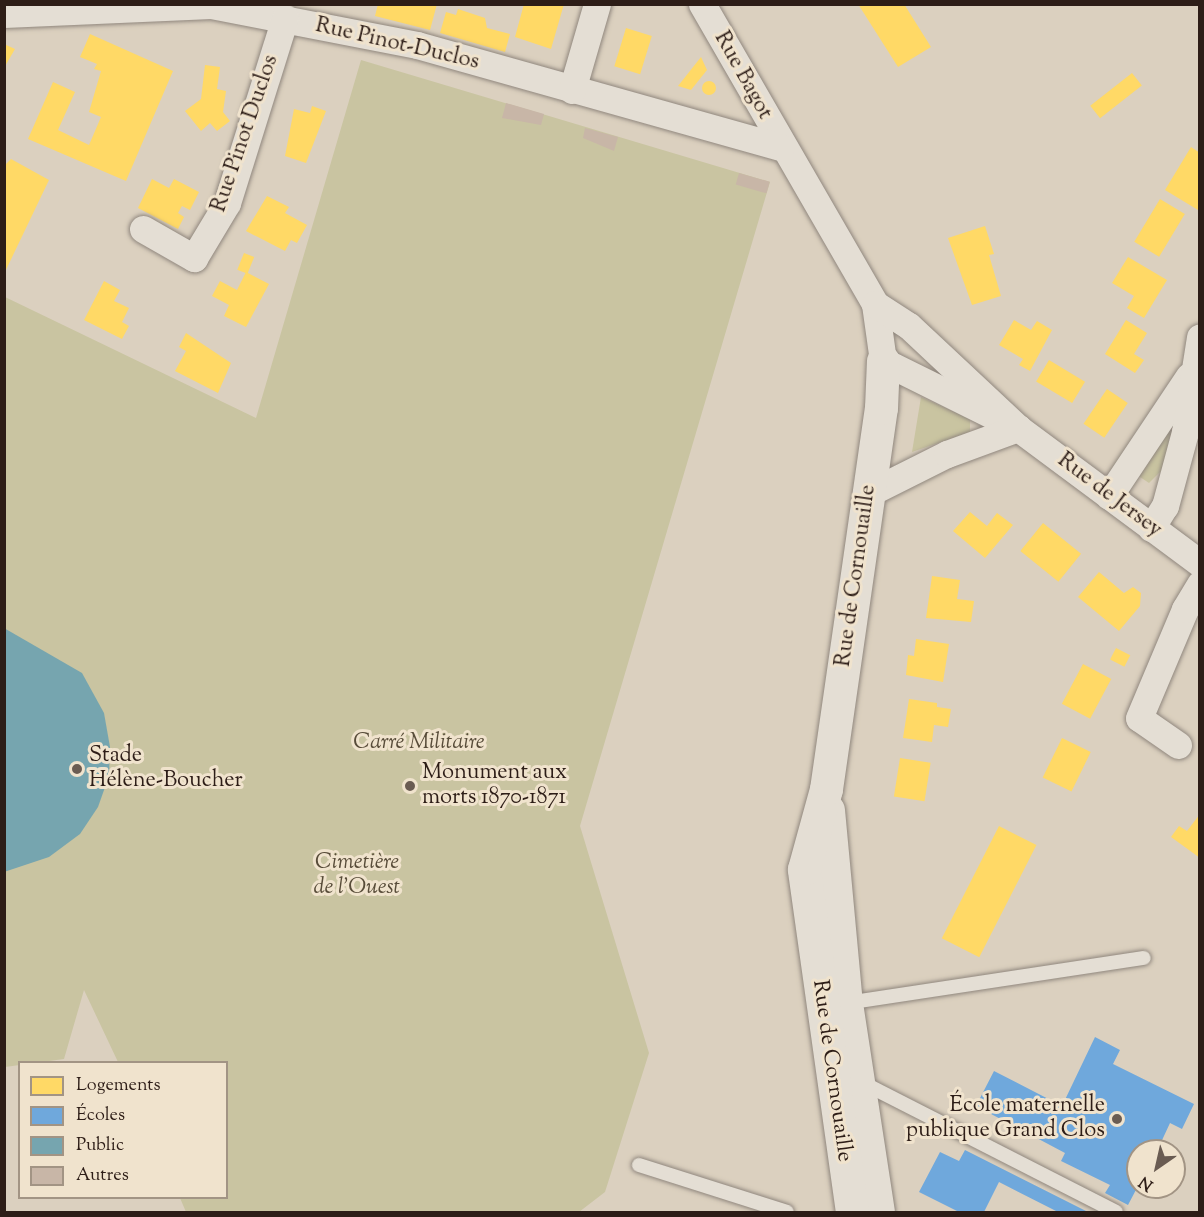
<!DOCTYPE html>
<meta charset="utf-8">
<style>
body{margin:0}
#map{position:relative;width:1204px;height:1217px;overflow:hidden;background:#dbd0bf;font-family:"Sorts Mill Goudy",serif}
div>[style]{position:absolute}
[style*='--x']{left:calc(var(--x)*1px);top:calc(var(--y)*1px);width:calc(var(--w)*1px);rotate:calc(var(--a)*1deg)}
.green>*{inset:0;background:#c9c4a1}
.homes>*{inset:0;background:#ffd966;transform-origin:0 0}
.round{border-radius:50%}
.schools>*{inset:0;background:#6fa8dc}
.public>*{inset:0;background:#76a5af}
.building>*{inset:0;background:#c8b6a7;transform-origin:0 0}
.roads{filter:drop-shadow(0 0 2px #90877e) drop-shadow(0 0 2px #90877e)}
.lane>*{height:14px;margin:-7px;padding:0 7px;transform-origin:7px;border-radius:7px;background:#e4ded4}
.street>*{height:27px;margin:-13.5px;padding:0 13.5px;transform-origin:13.5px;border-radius:13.5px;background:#e4ded4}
.secondary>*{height:33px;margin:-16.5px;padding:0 16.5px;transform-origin:16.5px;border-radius:16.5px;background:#e4ded4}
.dots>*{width:16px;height:16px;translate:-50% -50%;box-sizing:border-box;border:3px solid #f0e3cd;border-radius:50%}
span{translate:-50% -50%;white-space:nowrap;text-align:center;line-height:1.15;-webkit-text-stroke:6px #f0e3cd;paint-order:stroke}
.street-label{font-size:22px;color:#2d1d17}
.park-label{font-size:22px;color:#584c39;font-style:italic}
.poi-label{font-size:22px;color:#2d1d17}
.left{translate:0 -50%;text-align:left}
.right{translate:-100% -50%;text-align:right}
.frame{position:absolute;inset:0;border:6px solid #2d1d17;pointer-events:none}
.legend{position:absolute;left:18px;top:1061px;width:210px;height:138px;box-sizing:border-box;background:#f0e3cd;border:2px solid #a29484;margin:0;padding:8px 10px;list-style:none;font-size:18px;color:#2d1d17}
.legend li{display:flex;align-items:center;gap:12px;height:30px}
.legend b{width:30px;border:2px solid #a29484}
.north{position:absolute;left:1126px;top:1139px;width:60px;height:60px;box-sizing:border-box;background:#f0e3cd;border:2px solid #a29484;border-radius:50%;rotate:214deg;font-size:16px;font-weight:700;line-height:24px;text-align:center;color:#2d1d17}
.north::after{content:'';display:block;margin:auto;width:21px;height:27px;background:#6a5c52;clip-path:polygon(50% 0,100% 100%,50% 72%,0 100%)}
</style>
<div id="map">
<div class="green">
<i style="clip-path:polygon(361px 60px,770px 182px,580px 826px,649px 1053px,605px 1192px,579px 1212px,186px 1212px,180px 1198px,226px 1198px,226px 1062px,118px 1062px,84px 990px,64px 1059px,5px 1067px,5px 297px,256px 418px)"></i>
<i style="clip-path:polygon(921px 397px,970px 419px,970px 432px,912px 452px)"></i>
<i style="clip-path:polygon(1169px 424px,1173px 428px,1164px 468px,1149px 483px,1137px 475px)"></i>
</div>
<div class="homes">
<i style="clip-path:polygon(378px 4px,437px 4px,430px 30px,375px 16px)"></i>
<i style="clip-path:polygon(524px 4px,564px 4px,551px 49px,515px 37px)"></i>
<i style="clip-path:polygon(858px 4px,904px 4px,931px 47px,898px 67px)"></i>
<i style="clip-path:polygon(458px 9px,485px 18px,487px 28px,510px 34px,505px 52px,440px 33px,446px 12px,456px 15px)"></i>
<i style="left:626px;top:28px;width:27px;height:40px;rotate:17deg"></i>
<i style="clip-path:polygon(90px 34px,173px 71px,126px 181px,28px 139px,53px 82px,75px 92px,58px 130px,89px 145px,101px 117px,89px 112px,101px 71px,94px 69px,97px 64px,80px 57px)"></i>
<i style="clip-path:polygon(4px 44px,15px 49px,4px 68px)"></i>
<i style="clip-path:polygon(701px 57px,707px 70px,691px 90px,678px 86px)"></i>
<i style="clip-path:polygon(205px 65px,220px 67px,217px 89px,226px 91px,223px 112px,230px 121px,217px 131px,210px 123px,201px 131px,185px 111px,201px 99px)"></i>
<i style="left:1132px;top:73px;width:16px;height:53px;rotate:52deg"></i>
<i class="round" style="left:702px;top:81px;width:14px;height:14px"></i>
<i style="clip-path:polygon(312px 106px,326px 111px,306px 163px,285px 156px,294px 109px,310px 113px)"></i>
<i style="clip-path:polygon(1191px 147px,1200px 153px,1198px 210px,1165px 190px)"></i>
<i style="clip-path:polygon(11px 159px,49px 180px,4px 274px,4px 166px)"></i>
<i style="clip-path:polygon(152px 179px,169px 188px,174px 179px,199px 192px,190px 210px,182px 206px,178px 213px,184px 217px,178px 229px,138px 208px)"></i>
<i style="clip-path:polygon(267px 196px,289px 207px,285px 213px,307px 225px,297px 243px,291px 240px,285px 251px,246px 231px)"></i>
<i style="left:1160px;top:199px;width:29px;height:50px;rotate:31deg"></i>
<i style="clip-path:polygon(985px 226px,994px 254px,989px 255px,1001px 296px,972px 305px,948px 238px)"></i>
<i style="left:244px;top:253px;width:11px;height:18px;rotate:22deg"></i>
<i style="clip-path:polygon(1128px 257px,1167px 280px,1144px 318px,1127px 308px,1134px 296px,1112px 283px)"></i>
<i style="clip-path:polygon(246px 272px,269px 284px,246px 327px,224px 316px,229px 305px,212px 296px,220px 281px,237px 290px)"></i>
<i style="clip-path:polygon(104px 281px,120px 290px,114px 301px,129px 308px,122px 322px,129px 326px,122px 339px,84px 320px)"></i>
<i style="clip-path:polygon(1014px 320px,1031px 330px,1037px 321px,1052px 330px,1030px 371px,1019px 365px,1023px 359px,999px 345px)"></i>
<i style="clip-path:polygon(1126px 320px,1147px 333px,1134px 354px,1144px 360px,1135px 373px,1105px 354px)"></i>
<i style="clip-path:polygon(186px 333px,231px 363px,218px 393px,175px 371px,186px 351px,179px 347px)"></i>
<i style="left:1049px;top:360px;width:42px;height:25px;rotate:31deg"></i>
<i style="left:1107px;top:389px;width:25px;height:42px;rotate:34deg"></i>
<i style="clip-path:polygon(970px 512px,987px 526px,997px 513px,1013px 525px,985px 558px,953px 531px)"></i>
<i style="left:1043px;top:523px;width:49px;height:36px;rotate:39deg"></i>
<i style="clip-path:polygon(1099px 572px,1124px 593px,1133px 587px,1141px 593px,1140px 606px,1119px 631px,1078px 597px)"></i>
<i style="clip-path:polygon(932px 576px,960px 580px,957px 599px,974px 601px,971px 622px,926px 618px)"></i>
<i style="clip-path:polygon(916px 639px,949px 644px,943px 682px,906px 675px,908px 655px,914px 656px)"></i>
<i style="left:1116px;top:648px;width:16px;height:13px;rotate:27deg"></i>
<i style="left:1083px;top:664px;width:32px;height:45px;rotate:28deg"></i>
<i style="clip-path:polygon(909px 699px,937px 703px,937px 707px,951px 709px,948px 727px,934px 725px,932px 742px,903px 738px)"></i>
<i style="left:1062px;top:738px;width:32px;height:44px;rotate:26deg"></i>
<i style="left:900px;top:758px;width:31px;height:39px;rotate:9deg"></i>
<i style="clip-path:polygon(1200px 814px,1200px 858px,1171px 837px,1179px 826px,1187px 831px)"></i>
<i style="left:999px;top:826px;width:42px;height:126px;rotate:27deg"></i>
</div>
<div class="schools">
<i style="clip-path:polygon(1095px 1037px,1120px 1050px,1113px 1064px,1194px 1104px,1182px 1129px,1170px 1123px,1157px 1151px,1138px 1151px,1138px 1186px,1128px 1205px,1105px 1193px,1110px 1185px,1061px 1161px,1065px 1153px,976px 1106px,994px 1071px,1062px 1106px)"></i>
<i style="clip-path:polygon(965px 1150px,1088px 1212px,1058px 1212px,999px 1182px,984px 1212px,959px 1212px,919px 1192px,940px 1152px,959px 1161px)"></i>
</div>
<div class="public">
<i style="clip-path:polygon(4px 628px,82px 673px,104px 713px,110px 747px,109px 776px,98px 807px,80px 834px,49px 857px,4px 872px)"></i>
</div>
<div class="building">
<i style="clip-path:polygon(506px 103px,544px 114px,541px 125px,502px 118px)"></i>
<i style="clip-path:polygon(585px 128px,618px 137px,614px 151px,583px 138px)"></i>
<i style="left:739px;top:173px;width:32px;height:12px;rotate:16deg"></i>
</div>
<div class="roads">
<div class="lane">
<i style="--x:846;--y:1003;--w:301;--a:-8.6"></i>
<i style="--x:861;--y:1082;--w:286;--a:27"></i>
<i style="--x:639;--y:1165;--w:155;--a:17.6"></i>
</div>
<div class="street">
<i style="--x:702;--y:4;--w:346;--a:60"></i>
<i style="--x:875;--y:304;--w:58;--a:82"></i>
<i style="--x:883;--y:361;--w:151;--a:26.4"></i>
<i style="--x:4;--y:14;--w:207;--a:-2.5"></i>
<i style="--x:211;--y:5;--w:210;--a:11"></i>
<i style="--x:417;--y:45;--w:378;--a:15.7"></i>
<i style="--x:572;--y:90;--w:90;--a:-73.8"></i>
<i style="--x:143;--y:229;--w:59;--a:29.6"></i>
<i style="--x:194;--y:258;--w:64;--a:-59"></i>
<i style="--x:227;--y:203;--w:194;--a:-72.6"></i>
<i style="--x:875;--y:304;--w:40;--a:32.9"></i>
<i style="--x:909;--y:326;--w:149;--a:43.1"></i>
<i style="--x:1018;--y:428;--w:227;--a:36.6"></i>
<i style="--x:869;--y:493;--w:87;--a:-26.6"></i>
<i style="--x:947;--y:454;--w:76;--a:-20.1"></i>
<i style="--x:1109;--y:496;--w:144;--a:-56.3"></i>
<i style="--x:1151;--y:528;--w:26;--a:-58"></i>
<i style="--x:1165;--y:506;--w:77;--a:-74.9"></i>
<i style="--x:1185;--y:432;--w:96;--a:-81"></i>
<i style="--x:1178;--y:745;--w:47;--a:-145.3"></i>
<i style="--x:1139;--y:718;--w:118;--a:-67.1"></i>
<i style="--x:1185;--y:609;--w:29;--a:-59"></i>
</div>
<div class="secondary">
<i style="--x:828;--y:810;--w:194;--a:84.7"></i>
<i style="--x:846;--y:1003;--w:211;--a:81.3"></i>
<i style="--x:852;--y:1212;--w:346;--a:-98"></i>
<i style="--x:804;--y:869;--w:83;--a:-74.6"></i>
<i style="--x:826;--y:789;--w:385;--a:-81.8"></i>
<i style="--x:881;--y:408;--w:47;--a:-87.6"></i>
</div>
</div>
<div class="dots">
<i style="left:77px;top:769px;background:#6a5c52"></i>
<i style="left:410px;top:786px;background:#6a5c52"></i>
<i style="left:1117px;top:1119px;background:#6a5c52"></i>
</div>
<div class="street-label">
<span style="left:397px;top:45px;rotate:13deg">Rue Pinot-Duclos</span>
<span style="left:742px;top:76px;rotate:61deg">Rue Bagot</span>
<span style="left:246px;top:134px;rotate:-71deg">Rue Pinot Duclos</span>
<span style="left:1109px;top:496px;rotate:37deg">Rue de Jersey</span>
<span style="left:857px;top:576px;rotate:-82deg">Rue de Cornouaille</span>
<span style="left:831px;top:1071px;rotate:82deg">Rue de Cornouaille</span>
</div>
<div class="park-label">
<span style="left:419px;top:744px">Carré Militaire</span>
<span style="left:357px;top:876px">Cimetière<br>de l'Ouest</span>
</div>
<div class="poi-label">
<span class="left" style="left:89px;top:769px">Stade<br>Hélène-Boucher</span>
<span class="left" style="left:422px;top:786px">Monument aux<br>morts 1870-1871</span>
<span class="right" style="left:1105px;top:1119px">École maternelle<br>publique Grand Clos</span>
</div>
<div class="frame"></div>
<ul class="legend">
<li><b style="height:16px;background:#ffd966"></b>Logements</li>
<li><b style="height:16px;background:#6fa8dc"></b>Écoles</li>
<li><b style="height:16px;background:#76a5af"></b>Public</li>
<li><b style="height:16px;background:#c8b6a7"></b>Autres</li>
</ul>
<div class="north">N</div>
</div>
